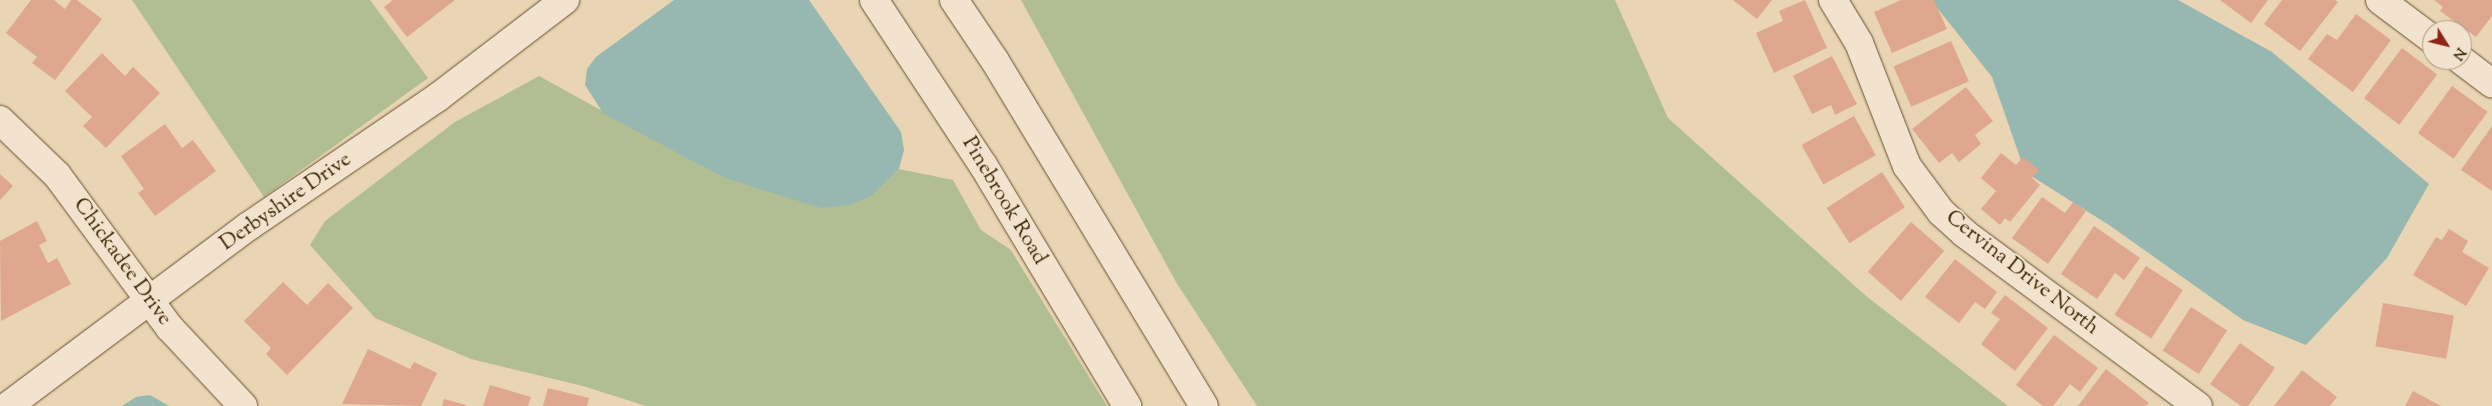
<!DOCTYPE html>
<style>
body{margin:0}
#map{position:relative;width:2492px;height:406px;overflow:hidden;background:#e9d4b4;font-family:"Sorts Mill Goudy",serif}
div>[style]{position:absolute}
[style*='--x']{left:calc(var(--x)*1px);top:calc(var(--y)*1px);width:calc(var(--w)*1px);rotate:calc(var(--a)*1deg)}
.green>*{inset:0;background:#b0be92}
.water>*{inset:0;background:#97b8b0}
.building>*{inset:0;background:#dea78e;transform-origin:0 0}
.roads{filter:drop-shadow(0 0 1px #67502e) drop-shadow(0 0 1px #67502e)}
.minor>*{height:28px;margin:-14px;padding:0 14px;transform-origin:14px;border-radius:14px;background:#f1e3ce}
.tertiary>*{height:28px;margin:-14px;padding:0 14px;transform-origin:14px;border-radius:14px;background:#f1e3ce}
span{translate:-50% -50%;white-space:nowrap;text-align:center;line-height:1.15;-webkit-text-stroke:4px #f1e3ce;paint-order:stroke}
.street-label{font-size:21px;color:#3c2402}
.north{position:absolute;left:2422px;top:20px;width:50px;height:50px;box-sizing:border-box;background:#f1e3ce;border:1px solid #a9977c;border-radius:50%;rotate:126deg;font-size:14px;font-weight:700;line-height:20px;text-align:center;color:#3c2402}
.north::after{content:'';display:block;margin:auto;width:18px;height:22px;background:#8f2418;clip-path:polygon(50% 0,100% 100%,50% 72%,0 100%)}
</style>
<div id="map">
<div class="green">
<i style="clip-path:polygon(132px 0,370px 0,428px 78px,264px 197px)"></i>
<i style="clip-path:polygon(1021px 0,1615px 0,1668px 118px,1866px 296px,2008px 406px,1257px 406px,1176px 282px)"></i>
<i style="clip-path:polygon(539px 76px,722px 177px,873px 195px,899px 169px,953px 180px,981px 230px,1011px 250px,1107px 406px,646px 406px,583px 386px,471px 359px,375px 318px,310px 245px,325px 221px,455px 122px)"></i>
</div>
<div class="water">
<i style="clip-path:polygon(674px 0,809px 0,901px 132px,904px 150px,899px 169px,873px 195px,850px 205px,821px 208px,722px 177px,603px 113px,585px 85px,587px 69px,596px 57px)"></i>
<i style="clip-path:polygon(1931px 0,2178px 0,2272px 52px,2429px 184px,2387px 258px,2306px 345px,2243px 320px,2109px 225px,2025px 172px,1992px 77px)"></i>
<i style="clip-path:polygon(150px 395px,169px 406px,122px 406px,136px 397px)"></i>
</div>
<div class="building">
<i style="clip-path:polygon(31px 0,54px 0,65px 9px,71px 0,77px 0,102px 19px,55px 80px,32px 63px,37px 57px,6px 33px)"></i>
<i style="clip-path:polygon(393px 0,455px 0,407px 37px,384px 7px)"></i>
<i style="clip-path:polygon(1733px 0,1772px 0,1757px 19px)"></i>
<i style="clip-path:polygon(1805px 0,1827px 48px,1774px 73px,1756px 33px,1783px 21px,1779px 11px)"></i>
<i style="clip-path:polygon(1901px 0,1934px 0,1947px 29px,1892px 53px,1874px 12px)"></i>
<i style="clip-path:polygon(2220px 0,2268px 0,2251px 23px)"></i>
<i style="clip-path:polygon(2282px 0,2335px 0,2338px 2px,2300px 51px,2264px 24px)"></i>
<i style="clip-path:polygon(2434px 0,2492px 0,2492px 16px,2476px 37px,2440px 11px,2443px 7px)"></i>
<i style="clip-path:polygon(2356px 14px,2391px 40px,2353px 92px,2308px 59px,2327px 34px,2337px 40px)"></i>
<i style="left:1951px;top:41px;width:44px;height:63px;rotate:66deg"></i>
<i style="left:2402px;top:48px;width:44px;height:63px;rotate:37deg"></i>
<i style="clip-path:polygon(102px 53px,125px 76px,133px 67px,160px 93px,106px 148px,83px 126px,92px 117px,65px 91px)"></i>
<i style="clip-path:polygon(1832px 56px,1857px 104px,1835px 115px,1831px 105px,1812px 114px,1793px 76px)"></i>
<i style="left:2452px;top:86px;width:44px;height:58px;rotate:36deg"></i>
<i style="clip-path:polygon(1966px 87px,1993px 121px,1975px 135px,1981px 144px,1959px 162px,1952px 153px,1939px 163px,1912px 129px)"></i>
<i style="left:1854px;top:116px;width:45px;height:60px;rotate:61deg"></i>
<i style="clip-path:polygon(165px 124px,182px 148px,193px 140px,216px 171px,155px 216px,138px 193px,144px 189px,121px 156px)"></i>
<i style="clip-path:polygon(2492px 126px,2492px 191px,2461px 170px)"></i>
<i style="clip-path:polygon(2001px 153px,2016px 165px,2023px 157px,2039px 170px,2032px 178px,2040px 185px,2010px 222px,2005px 218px,2000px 225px,1981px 209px,1996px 191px,1981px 178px)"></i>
<i style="left:1882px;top:172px;width:42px;height:66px;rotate:57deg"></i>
<i style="clip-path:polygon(0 174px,13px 186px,0 200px)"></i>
<i style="clip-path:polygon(2042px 197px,2065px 213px,2073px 202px,2086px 211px,2048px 264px,2012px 238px)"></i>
<i style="clip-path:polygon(37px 221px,47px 241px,39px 245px,48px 263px,57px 258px,71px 284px,1px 321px,0 241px)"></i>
<i style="left:1911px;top:222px;width:44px;height:66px;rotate:41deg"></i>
<i style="clip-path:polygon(2094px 226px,2140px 258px,2124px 280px,2115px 273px,2097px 299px,2061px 274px)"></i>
<i style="clip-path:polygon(2449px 229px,2468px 241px,2462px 252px,2489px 268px,2466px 306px,2413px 275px,2436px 237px,2442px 240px)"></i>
<i style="clip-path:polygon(1955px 259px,1997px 292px,1985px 309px,1975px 302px,1959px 323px,1925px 297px)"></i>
<i style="left:2146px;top:266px;width:44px;height:58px;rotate:33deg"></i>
<i style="clip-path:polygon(283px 282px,307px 305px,328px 283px,353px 308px,287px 375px,266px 354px,271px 348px,244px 321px)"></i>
<i style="clip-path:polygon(2005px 295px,2048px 328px,2015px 371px,1981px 344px,2000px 319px,1991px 313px)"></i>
<i style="left:2383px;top:303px;width:72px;height:44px;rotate:10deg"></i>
<i style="left:2191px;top:307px;width:43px;height:52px;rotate:33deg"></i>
<i style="clip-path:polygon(2054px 335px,2098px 368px,2080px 392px,2070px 384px,2053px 406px,2043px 406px,2016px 385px)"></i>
<i style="clip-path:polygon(2240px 343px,2275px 368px,2248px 406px,2241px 406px,2210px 384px)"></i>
<i style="clip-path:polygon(368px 349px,410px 369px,414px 362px,437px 373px,421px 406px,342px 404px)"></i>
<i style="clip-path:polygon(2106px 369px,2149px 403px,2146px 406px,2078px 406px)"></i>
<i style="clip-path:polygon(2302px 370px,2337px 397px,2330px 406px,2274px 406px)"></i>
<i style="clip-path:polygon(490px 385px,531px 397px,528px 406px,483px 406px)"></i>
<i style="clip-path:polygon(548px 388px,589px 398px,587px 406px,543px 406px)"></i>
<i style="clip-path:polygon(2413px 391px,2441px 406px,2405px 406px)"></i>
<i style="clip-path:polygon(444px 399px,466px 405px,466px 406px,442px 406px)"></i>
</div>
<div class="roads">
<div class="minor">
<i style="--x:1833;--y:0;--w:50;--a:58.8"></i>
<i style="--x:1859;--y:43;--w:132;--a:68.7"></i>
<i style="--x:1907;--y:166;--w:57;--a:53.5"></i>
<i style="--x:1941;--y:212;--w:31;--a:42"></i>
<i style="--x:1964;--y:233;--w:291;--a:36.5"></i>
<i style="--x:2380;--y:0;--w:65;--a:36.9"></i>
<i style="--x:2461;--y:60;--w:39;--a:37"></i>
<i style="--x:0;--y:120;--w:79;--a:44"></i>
<i style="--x:57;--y:175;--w:190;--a:53.6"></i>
<i style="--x:170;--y:328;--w:107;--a:46.9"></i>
<i style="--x:8;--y:406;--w:301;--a:-36.8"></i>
<i style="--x:249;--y:226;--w:229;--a:-34.3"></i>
<i style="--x:438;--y:97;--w:160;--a:-37.4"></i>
</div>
<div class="tertiary">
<i style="--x:874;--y:0;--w:198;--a:56.6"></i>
<i style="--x:983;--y:165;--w:281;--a:59.1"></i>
<i style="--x:954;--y:0;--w:73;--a:56.1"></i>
<i style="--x:995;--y:61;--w:403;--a:58.8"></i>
</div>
</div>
<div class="street-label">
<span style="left:1004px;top:201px;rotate:59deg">Pinebrook Road</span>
<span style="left:286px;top:202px;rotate:-35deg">Derbyshire Drive</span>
<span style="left:122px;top:262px;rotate:54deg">Chickadee Drive</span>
<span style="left:2022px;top:273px;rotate:38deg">Cervina Drive North</span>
</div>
<div class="north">N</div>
</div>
